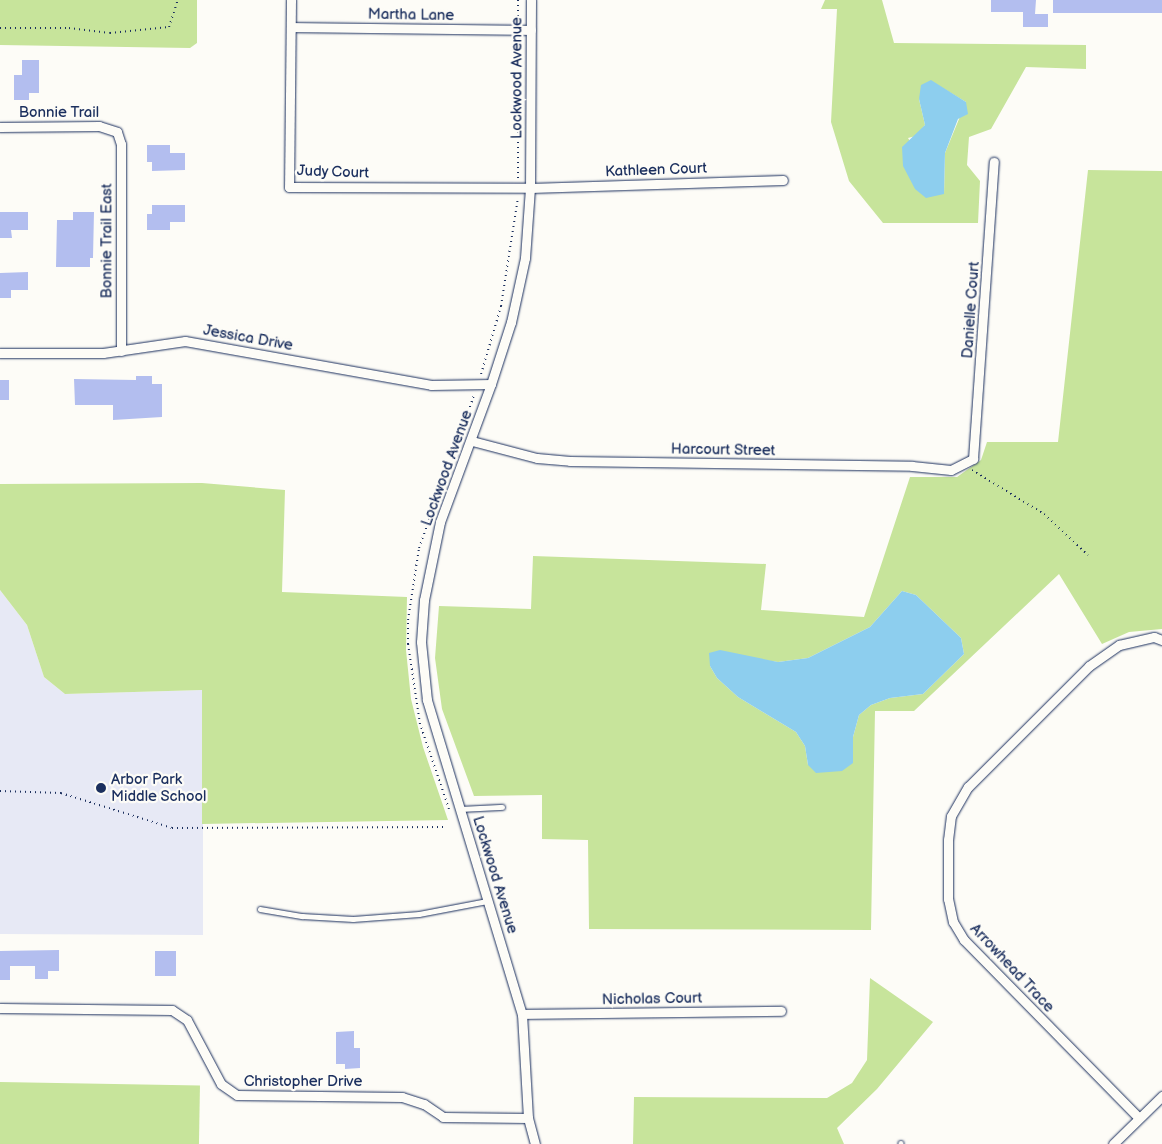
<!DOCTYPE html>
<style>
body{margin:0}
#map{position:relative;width:1162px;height:1144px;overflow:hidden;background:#fdfcf7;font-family:"Balsamiq Sans",sans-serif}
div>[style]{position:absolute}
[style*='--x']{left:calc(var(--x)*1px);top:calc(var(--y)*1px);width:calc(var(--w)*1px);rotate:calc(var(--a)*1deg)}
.built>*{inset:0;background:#e7e9f5}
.green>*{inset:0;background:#c7e49b;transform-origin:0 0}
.water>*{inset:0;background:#8dceee}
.building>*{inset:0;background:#b3beef;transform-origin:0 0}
.path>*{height:2px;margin-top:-1px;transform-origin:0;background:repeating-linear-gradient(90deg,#1b2f5e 0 1px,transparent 0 5px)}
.roads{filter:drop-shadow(0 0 1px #1b2f5e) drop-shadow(0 0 1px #1b2f5e)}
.lane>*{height:4.5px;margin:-2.25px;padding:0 2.25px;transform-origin:2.25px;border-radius:2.25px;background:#fdfcf7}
.street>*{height:9px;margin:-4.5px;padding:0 4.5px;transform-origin:4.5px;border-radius:4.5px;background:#fdfcf7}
.dots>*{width:14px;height:14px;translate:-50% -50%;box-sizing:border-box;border:2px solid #fdfcf7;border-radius:50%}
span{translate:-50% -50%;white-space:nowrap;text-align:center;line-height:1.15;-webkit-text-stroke:4.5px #fdfcf7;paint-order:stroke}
.street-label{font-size:15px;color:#1b2f5e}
.poi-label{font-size:15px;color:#1b2f5e}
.left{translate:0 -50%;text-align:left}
</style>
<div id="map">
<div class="built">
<i style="clip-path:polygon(0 590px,27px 625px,44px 677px,65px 694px,203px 690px,203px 935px,0 934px)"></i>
</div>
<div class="green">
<i style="clip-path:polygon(0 0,197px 0,197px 43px,190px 48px,0 45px)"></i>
<i style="clip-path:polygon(evenodd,825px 0,882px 0,894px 43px,1086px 45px,1086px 69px,1026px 67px,991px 129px,969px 137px,967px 165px,980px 181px,978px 223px,883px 223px,849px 181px,831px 122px,837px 9px,821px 9px,825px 0,931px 81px,966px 102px,945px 153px,944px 194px,908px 138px,916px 136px,925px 125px,919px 99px,931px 81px)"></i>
<i style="clip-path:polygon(evenodd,1088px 170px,1162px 171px,1162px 629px,1129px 632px,1102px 644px,1059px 574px,914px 711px,875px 711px,871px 930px,589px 929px,588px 840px,542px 839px,542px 795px,474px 796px,442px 709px,435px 658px,439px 606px,531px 609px,533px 556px,766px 564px,761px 610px,864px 617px,910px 477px,957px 477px,981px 460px,987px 442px,1058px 442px,1088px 170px,902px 591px,916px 595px,961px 638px,964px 654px,923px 694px,890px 698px,871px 705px,859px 715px,853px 737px,852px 763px,808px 765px,805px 746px,796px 732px,738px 697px,717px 678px,710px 666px,750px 658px,778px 662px,808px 658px,870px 627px,902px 591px)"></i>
<i style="clip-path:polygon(202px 483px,285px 490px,282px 592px,407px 597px,406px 650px,411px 699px,423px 747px,448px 820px,202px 824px,202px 690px,65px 694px,44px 677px,27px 625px,0 590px,0 484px)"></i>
<i style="clip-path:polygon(870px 978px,933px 1022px,877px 1089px,837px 1128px,844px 1144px,633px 1144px,634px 1097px,827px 1098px,852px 1083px,867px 1060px)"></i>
<i style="left:0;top:1082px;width:200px;height:62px;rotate:1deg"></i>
</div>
<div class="water">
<i style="clip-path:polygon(931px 80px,966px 102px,968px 114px,958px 119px,945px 153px,944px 194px,926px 198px,915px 189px,903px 166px,902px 147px,925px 125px,919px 99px,921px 85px)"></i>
<i style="clip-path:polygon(902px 591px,916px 595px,961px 638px,964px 654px,923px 694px,890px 698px,871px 705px,859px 715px,853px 737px,853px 763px,842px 771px,816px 773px,808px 765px,805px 746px,796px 732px,738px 697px,717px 678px,710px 666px,709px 653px,720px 650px,778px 662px,808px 658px,870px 627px)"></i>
</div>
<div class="building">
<i style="clip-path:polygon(991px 0,1036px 0,1035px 14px,1048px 14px,1048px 27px,1023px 27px,1023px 12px,991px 12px)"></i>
<i style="left:1053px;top:0;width:109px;height:13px"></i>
<i style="clip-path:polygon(22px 60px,39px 60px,39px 93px,29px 93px,29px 100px,14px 100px,14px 75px,22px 75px)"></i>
<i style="clip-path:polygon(147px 145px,170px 145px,170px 153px,185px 153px,185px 170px,152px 171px,152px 162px,147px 162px)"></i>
<i style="clip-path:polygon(152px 205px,185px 205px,185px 222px,170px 222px,170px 230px,147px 230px,147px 214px,152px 214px)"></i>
<i style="clip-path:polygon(0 212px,28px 212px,28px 230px,11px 230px,12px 238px,0 238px)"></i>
<i style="clip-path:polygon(73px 212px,94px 212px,93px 258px,90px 258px,90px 267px,56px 267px,57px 220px,73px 220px)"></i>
<i style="clip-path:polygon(28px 272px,28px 290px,11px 290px,11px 298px,0 298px,0 273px)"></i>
<i style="clip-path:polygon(136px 376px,152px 376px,152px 384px,162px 384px,162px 417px,113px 420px,113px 405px,75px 405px,74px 379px,136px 380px)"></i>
<i style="left:0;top:380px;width:9px;height:20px"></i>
<i style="clip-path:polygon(59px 950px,59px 971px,48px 971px,48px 979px,35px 979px,35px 966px,10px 966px,10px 980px,0 980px,0 951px)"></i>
<i style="left:176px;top:951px;width:25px;height:21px;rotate:90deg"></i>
<i style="clip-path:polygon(354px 1031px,354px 1048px,360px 1048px,360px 1068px,345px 1069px,345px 1064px,336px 1064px,336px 1032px)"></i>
</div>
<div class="path">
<i style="--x:518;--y:21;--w:21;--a:-90"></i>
<i style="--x:0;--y:28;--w:69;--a:0"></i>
<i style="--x:69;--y:28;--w:41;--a:7"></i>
<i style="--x:110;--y:33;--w:59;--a:-5.8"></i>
<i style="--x:169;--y:27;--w:28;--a:-72"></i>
<i style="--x:518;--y:178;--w:138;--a:-90"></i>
<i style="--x:481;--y:374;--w:71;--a:-73.6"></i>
<i style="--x:501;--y:306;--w:109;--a:-81.1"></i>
<i style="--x:972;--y:470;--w:84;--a:31.4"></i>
<i style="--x:1044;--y:514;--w:60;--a:43"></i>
<i style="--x:0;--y:791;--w:61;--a:1.9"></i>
<i style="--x:61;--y:793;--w:116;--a:17.5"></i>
<i style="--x:172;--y:828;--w:275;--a:-0.2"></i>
<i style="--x:449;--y:809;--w:90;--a:-108.8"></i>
<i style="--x:420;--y:724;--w:81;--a:-98.5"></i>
<i style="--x:408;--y:644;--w:24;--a:-90"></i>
<i style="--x:408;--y:620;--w:73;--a:-81.3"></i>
<i style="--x:419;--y:548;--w:163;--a:-70.2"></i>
</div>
<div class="roads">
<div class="lane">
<i style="--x:462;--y:809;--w:40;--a:-2.9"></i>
<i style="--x:260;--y:909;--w:43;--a:9.5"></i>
<i style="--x:302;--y:916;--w:51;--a:3.4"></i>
<i style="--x:353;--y:919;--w:66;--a:-4.3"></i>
<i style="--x:419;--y:914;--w:69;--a:-10.8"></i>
<i style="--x:901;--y:1143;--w:1;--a:90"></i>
</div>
<div class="street">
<i style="--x:291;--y:0;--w:187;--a:90.6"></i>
<i style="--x:289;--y:187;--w:241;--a:0.2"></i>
<i style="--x:530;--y:188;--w:253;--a:-1.8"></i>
<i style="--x:531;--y:0;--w:188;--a:90.3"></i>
<i style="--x:530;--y:188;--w:70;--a:94.1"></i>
<i style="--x:525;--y:258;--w:66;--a:102.3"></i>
<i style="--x:511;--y:322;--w:65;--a:107.9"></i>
<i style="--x:491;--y:384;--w:147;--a:110.3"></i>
<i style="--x:440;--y:522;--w:80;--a:101.6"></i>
<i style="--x:424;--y:600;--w:42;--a:94.1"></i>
<i style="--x:421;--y:642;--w:58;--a:84.1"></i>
<i style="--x:427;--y:700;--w:328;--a:73.2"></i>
<i style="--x:522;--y:1014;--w:104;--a:86.7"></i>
<i style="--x:528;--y:1118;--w:27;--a:75"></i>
<i style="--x:292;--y:27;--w:239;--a:0.7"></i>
<i style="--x:0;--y:127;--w:99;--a:-0.6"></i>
<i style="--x:99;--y:126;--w:19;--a:18"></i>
<i style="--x:117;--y:132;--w:13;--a:72"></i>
<i style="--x:121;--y:144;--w:207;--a:90"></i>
<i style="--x:0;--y:353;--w:103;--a:0"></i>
<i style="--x:103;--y:353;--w:83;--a:-8.3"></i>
<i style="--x:185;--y:341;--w:250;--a:10.1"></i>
<i style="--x:431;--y:385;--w:60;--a:-1"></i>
<i style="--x:472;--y:441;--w:67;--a:14.7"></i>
<i style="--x:537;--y:458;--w:33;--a:5"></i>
<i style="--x:570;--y:461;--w:342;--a:0.8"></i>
<i style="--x:912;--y:466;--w:39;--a:6"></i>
<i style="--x:951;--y:470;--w:25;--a:-27"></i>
<i style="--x:973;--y:459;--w:298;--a:-86"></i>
<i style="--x:0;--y:1008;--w:172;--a:0.7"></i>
<i style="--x:172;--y:1010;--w:18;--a:34"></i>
<i style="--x:187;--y:1020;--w:72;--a:62"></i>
<i style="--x:221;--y:1084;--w:19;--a:35"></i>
<i style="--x:237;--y:1095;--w:165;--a:0.7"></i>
<i style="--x:402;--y:1097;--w:23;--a:18"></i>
<i style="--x:424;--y:1104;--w:23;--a:34"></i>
<i style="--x:443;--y:1117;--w:85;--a:0.7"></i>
<i style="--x:522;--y:1014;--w:259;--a:-0.7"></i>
<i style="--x:1139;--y:1118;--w:250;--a:-134.5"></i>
<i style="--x:964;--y:940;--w:21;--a:-121"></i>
<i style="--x:953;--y:922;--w:24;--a:-102"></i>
<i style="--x:948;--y:899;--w:59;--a:-90"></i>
<i style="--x:948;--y:840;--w:24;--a:-83"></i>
<i style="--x:951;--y:816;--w:34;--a:-60"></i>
<i style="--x:968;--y:787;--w:171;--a:-45"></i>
<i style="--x:1089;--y:666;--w:37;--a:-35"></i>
<i style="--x:1119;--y:645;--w:36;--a:-13"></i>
<i style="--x:1154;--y:637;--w:9;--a:21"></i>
<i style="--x:1113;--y:1144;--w:69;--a:-44.4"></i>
</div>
</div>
<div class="dots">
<i style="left:101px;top:788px;background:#1b2f5e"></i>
</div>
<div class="street-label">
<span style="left:411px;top:15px;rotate:1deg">Martha Lane</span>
<span style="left:517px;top:78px;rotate:-90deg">Lockwood Avenue</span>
<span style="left:59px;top:113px">Bonnie Trail</span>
<span style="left:656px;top:170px;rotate:-2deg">Kathleen Court</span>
<span style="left:333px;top:172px;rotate:2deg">Judy Court</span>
<span style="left:107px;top:241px;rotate:-90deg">Bonnie Trail East</span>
<span style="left:971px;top:310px;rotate:-86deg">Danielle Court</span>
<span style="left:248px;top:338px;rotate:10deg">Jessica Drive</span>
<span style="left:723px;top:450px;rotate:1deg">Harcourt Street</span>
<span style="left:447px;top:468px;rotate:-70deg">Lockwood Avenue</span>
<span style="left:495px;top:875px;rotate:73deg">Lockwood Avenue</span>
<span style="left:1012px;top:968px;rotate:47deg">Arrowhead Trace</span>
<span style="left:652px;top:999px;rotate:-1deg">Nicholas Court</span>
<span style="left:303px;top:1082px">Christopher Drive</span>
</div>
<div class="poi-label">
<span class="left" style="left:111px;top:788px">Arbor Park<br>Middle School</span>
</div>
</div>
